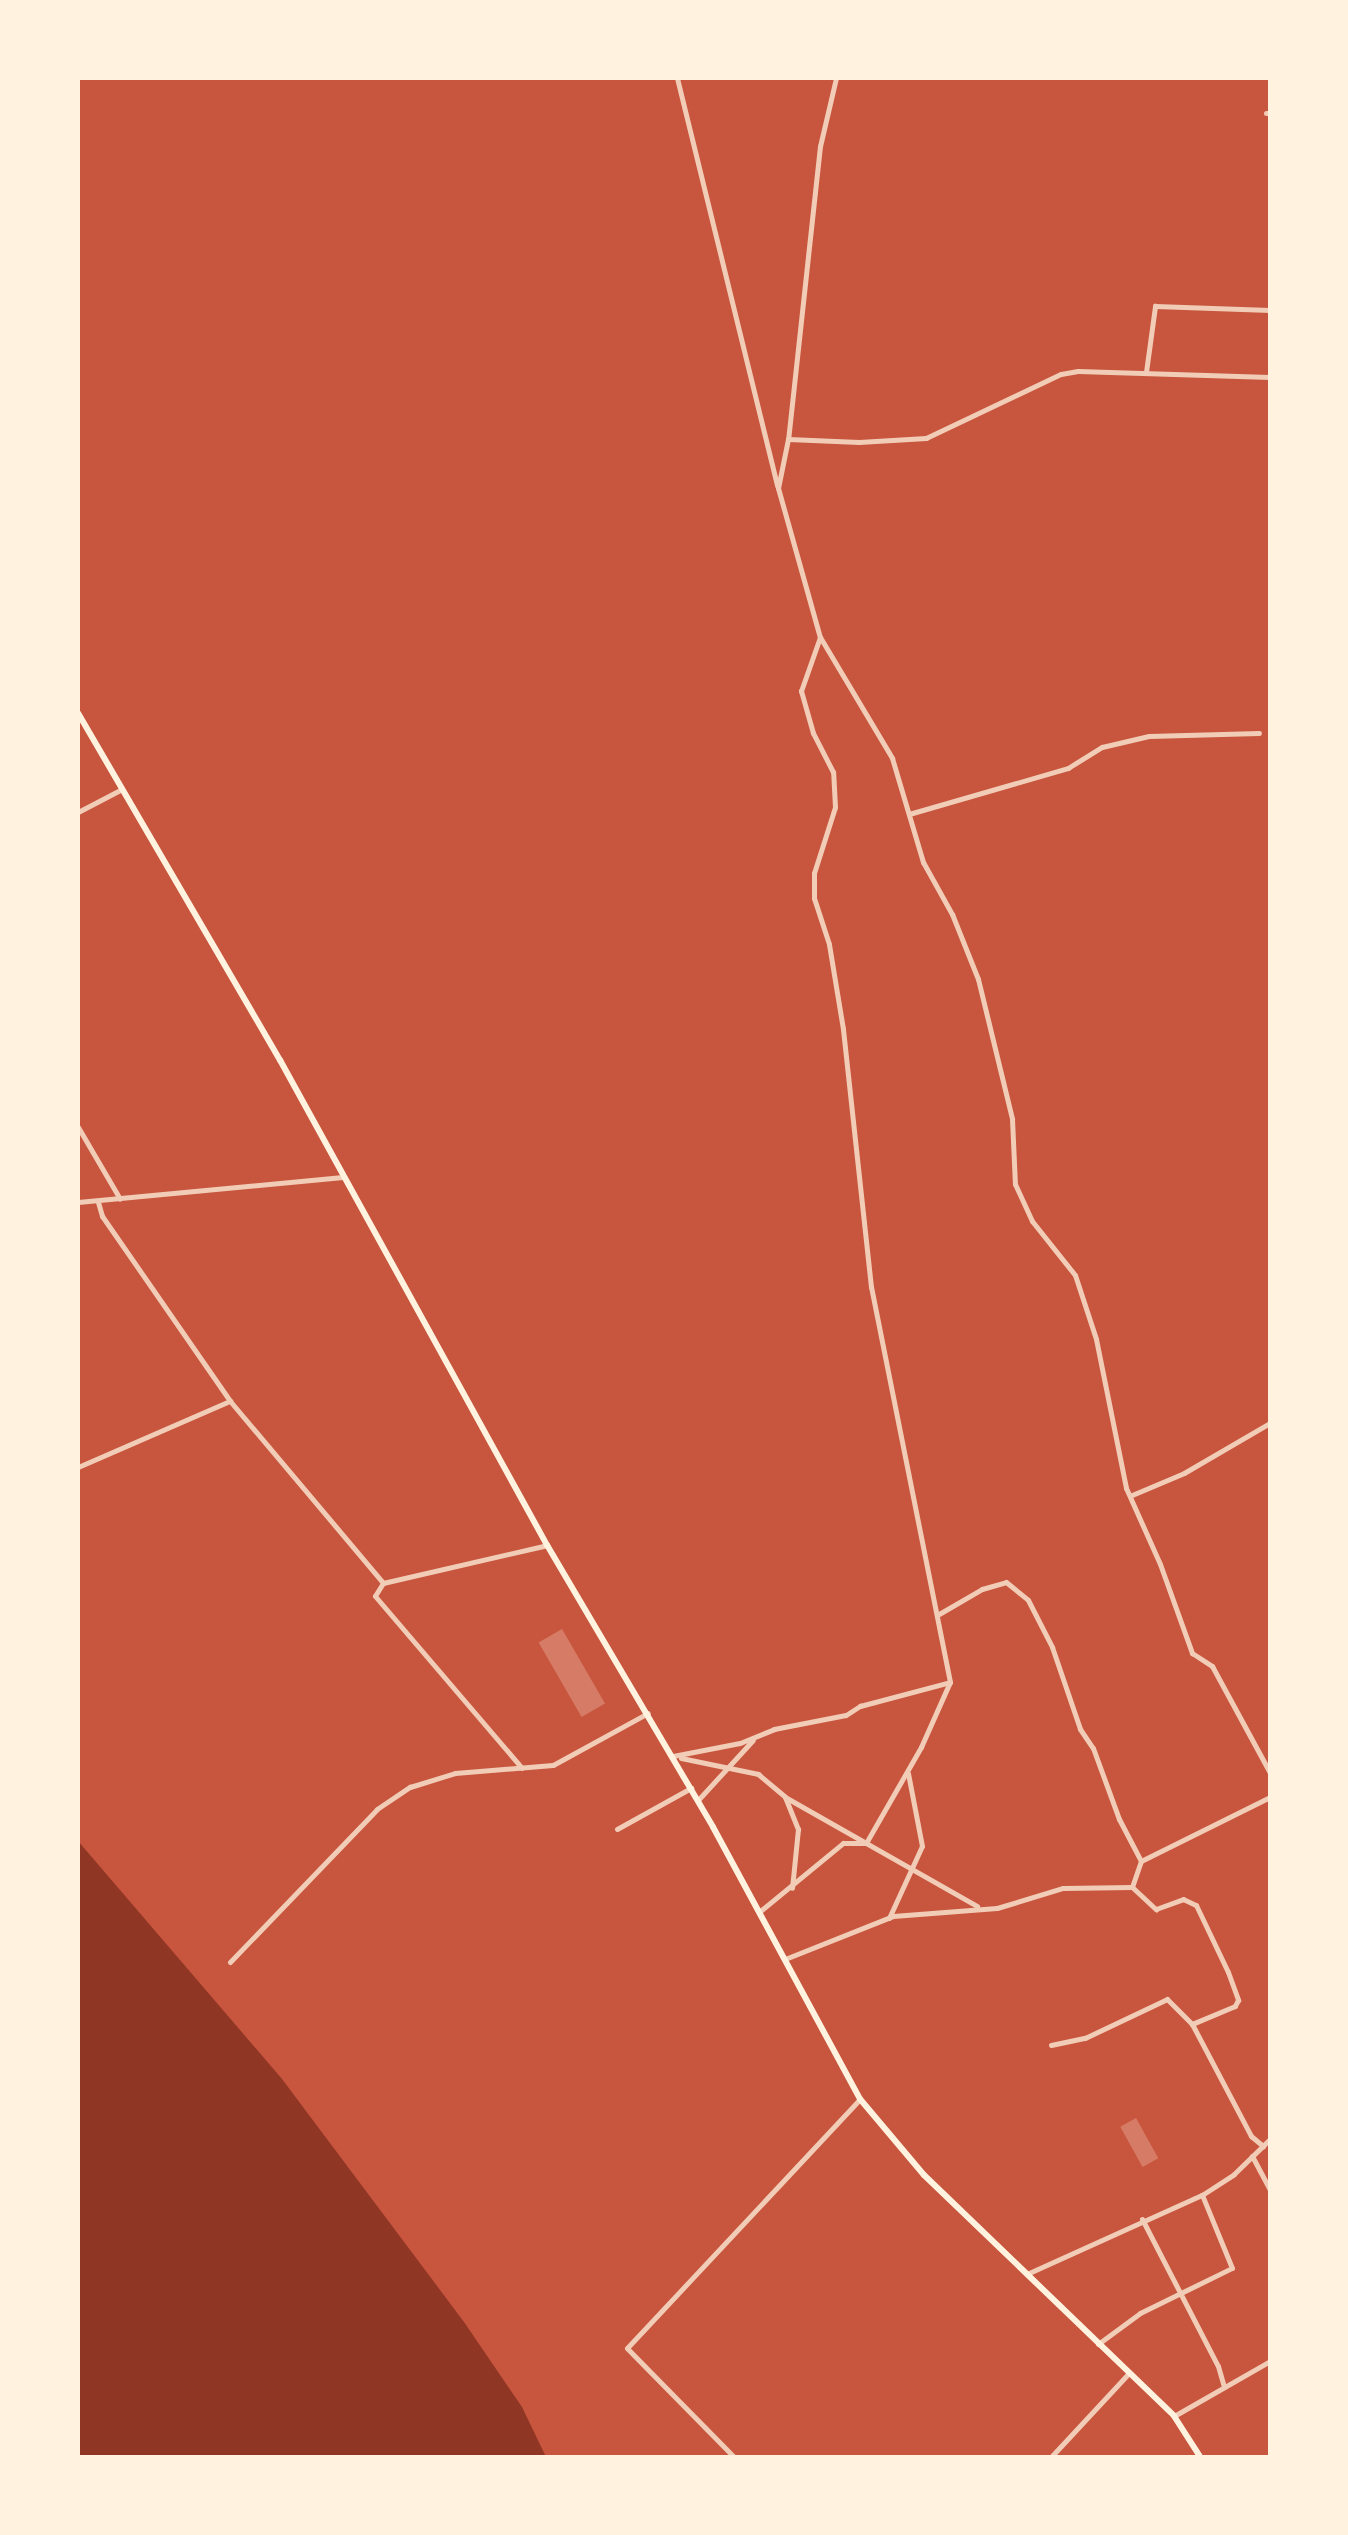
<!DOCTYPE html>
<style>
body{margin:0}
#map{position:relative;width:1348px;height:2535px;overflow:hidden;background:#c8553d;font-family:"Exo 2",sans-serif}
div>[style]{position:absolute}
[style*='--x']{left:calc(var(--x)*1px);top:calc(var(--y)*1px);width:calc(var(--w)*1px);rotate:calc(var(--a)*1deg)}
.water>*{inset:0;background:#8f3625}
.building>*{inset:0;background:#d67c66;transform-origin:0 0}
.minor>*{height:5px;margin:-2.5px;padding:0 2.5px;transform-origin:2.5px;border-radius:2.5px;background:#f1ccb7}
.secondary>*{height:6px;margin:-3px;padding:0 3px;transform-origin:3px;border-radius:3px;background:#fff3e0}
span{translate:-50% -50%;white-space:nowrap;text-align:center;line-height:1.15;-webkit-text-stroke:8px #fff3e0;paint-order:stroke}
.frame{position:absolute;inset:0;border:80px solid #fff3e0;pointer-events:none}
</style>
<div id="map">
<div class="water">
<i style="clip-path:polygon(78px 1841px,282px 2079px,464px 2322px,522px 2407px,546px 2457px,78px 2457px)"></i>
</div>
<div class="building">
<i style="left:562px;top:1629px;width:86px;height:27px;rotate:60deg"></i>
<i style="left:1136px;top:2118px;width:46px;height:18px;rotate:61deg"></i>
</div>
<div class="minor">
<i style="--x:677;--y:78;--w:420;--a:76.2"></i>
<i style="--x:836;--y:78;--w:70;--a:103.2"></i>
<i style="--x:820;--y:146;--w:295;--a:96.2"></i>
<i style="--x:788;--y:439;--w:50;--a:101.5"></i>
<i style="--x:778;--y:488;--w:155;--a:74.3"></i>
<i style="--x:820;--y:637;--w:141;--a:59.2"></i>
<i style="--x:892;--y:758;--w:109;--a:73.4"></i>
<i style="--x:923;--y:862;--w:60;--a:60.9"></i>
<i style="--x:952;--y:914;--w:70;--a:68.2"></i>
<i style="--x:978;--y:979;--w:144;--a:76.3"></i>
<i style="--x:1012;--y:1119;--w:65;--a:87.4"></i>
<i style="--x:1015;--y:1184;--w:41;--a:65.3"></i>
<i style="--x:1032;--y:1221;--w:69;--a:51.5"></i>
<i style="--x:1075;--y:1275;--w:67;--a:71.8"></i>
<i style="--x:1096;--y:1339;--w:152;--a:78.6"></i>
<i style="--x:1126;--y:1488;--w:83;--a:65.9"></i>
<i style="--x:1160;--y:1564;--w:95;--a:70.2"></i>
<i style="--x:1192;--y:1653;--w:24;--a:33"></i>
<i style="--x:1212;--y:1666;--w:122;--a:61.5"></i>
<i style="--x:1266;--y:113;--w:4;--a:0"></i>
<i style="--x:1146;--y:372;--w:67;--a:-82.2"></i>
<i style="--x:1155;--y:306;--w:115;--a:2"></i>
<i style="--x:788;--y:439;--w:71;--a:2.4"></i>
<i style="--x:859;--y:442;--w:67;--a:-3.4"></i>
<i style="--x:926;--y:438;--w:149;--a:-25.4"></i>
<i style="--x:1061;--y:374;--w:17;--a:-10"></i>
<i style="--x:1078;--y:371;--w:192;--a:1.8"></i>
<i style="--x:78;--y:812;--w:47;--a:-27.6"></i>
<i style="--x:909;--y:814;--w:166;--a:-16.1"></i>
<i style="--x:1068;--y:768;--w:40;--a:-32"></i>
<i style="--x:1102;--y:747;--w:48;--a:-13.2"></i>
<i style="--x:1149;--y:736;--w:110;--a:-1.6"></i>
<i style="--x:78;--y:1127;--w:83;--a:59.7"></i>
<i style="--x:78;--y:1202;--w:266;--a:-5.4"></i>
<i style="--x:98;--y:1202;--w:15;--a:74"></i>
<i style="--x:102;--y:1216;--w:225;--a:55.3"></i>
<i style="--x:230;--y:1401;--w:238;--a:49.9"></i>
<i style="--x:383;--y:1583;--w:168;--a:-13"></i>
<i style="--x:78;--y:1467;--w:166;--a:-23.5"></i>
<i style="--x:1132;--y:1495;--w:56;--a:-22.9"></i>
<i style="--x:1184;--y:1473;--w:99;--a:-30.2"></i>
<i style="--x:383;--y:1583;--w:15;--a:122"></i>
<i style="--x:375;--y:1596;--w:226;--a:49.5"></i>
<i style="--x:939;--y:1614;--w:50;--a:-30.2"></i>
<i style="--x:982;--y:1589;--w:25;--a:-16"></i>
<i style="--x:1006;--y:1582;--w:28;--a:39"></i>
<i style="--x:1028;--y:1600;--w:53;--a:62.9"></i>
<i style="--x:1052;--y:1647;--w:87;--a:71.1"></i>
<i style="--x:1080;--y:1729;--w:23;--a:56"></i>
<i style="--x:1093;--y:1748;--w:76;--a:69.9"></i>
<i style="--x:1119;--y:1819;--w:47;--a:62.4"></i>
<i style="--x:673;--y:1756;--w:68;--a:-11"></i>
<i style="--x:740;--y:1743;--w:37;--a:-22"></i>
<i style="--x:774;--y:1729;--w:73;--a:-11"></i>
<i style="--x:846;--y:1715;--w:17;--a:-33"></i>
<i style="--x:860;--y:1706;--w:93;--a:-14.9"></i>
<i style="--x:681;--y:1758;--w:79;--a:11.7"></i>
<i style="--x:758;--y:1774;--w:35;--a:40"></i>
<i style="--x:785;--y:1797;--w:35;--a:68"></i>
<i style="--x:798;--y:1829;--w:59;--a:95.8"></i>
<i style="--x:785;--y:1797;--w:221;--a:29.6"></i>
<i style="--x:698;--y:1800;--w:81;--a:-47.5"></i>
<i style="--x:617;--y:1829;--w:85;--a:-29"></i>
<i style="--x:1132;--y:1887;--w:33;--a:43"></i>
<i style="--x:1156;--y:1909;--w:29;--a:-20"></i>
<i style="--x:1183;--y:1899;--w:14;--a:25"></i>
<i style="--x:1196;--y:1905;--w:74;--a:64.5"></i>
<i style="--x:1228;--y:1972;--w:30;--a:70"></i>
<i style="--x:1238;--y:2000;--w:7;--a:117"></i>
<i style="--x:1235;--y:2006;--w:47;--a:157.3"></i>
<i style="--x:759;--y:1912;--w:109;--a:-39.4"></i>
<i style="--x:843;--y:1843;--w:23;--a:0"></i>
<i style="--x:866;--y:1843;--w:111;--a:-60.2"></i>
<i style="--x:921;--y:1747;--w:71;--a:-66"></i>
<i style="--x:950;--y:1682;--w:403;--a:-101.3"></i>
<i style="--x:871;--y:1287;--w:260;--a:-96.2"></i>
<i style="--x:843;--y:1029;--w:86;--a:-99.4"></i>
<i style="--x:829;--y:944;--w:48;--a:-108.1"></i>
<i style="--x:814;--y:898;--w:25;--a:-90"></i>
<i style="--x:814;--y:873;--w:69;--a:-72.3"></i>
<i style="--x:835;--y:807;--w:35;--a:-93"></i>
<i style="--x:833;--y:772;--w:44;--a:-117.1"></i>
<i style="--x:813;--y:733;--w:44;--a:-105.9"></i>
<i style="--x:801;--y:691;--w:57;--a:-70.6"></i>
<i style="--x:889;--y:1918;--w:79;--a:-65.4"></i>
<i style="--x:922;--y:1846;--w:74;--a:-100.9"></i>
<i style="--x:785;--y:1959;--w:116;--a:-21.7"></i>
<i style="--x:893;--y:1916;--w:104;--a:-4.4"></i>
<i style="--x:997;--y:1908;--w:69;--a:-16.9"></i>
<i style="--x:1063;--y:1888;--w:69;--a:-0.8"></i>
<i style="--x:1132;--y:1887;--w:28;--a:-71"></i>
<i style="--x:1141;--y:1861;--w:144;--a:-26.4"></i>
<i style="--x:230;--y:1962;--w:212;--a:-46.1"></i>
<i style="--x:377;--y:1809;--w:40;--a:-34"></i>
<i style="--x:410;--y:1787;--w:47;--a:-17.3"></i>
<i style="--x:455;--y:1773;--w:98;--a:-4.7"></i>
<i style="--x:553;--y:1765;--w:108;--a:-28.7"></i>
<i style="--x:1051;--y:2045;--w:35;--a:-12"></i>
<i style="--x:1085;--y:2038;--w:91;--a:-25.4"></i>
<i style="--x:1167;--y:1999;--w:35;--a:45"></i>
<i style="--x:1192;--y:2024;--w:127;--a:62.2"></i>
<i style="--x:1251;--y:2136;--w:16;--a:40"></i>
<i style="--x:1252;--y:2156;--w:38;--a:62"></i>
<i style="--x:1142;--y:2219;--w:165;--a:62.7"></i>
<i style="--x:1218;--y:2366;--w:22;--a:74"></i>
<i style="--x:1029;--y:2273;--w:190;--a:-24.3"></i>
<i style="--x:1202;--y:2195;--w:38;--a:-33"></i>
<i style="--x:1234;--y:2174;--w:50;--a:-44.2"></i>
<i style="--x:1098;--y:2344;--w:52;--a:-36.4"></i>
<i style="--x:1140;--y:2313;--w:102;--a:-26.1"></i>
<i style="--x:1232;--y:2268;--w:79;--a:-112.3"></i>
<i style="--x:1174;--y:2416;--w:111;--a:-29.8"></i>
<i style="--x:735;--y:2458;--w:154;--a:-134.5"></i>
<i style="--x:627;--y:2348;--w:341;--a:-46.9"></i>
<i style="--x:1050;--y:2458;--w:117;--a:-47.1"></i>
</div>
<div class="secondary">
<i style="--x:78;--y:713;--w:402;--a:59.8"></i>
<i style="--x:280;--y:1060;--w:554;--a:61.17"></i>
<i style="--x:547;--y:1545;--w:327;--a:59.5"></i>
<i style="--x:713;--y:1827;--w:309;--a:61.6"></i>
<i style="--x:860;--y:2099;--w:99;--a:49.9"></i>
<i style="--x:924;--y:2175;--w:347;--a:43.9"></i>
<i style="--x:1174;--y:2416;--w:50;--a:57.3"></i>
</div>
<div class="frame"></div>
</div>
